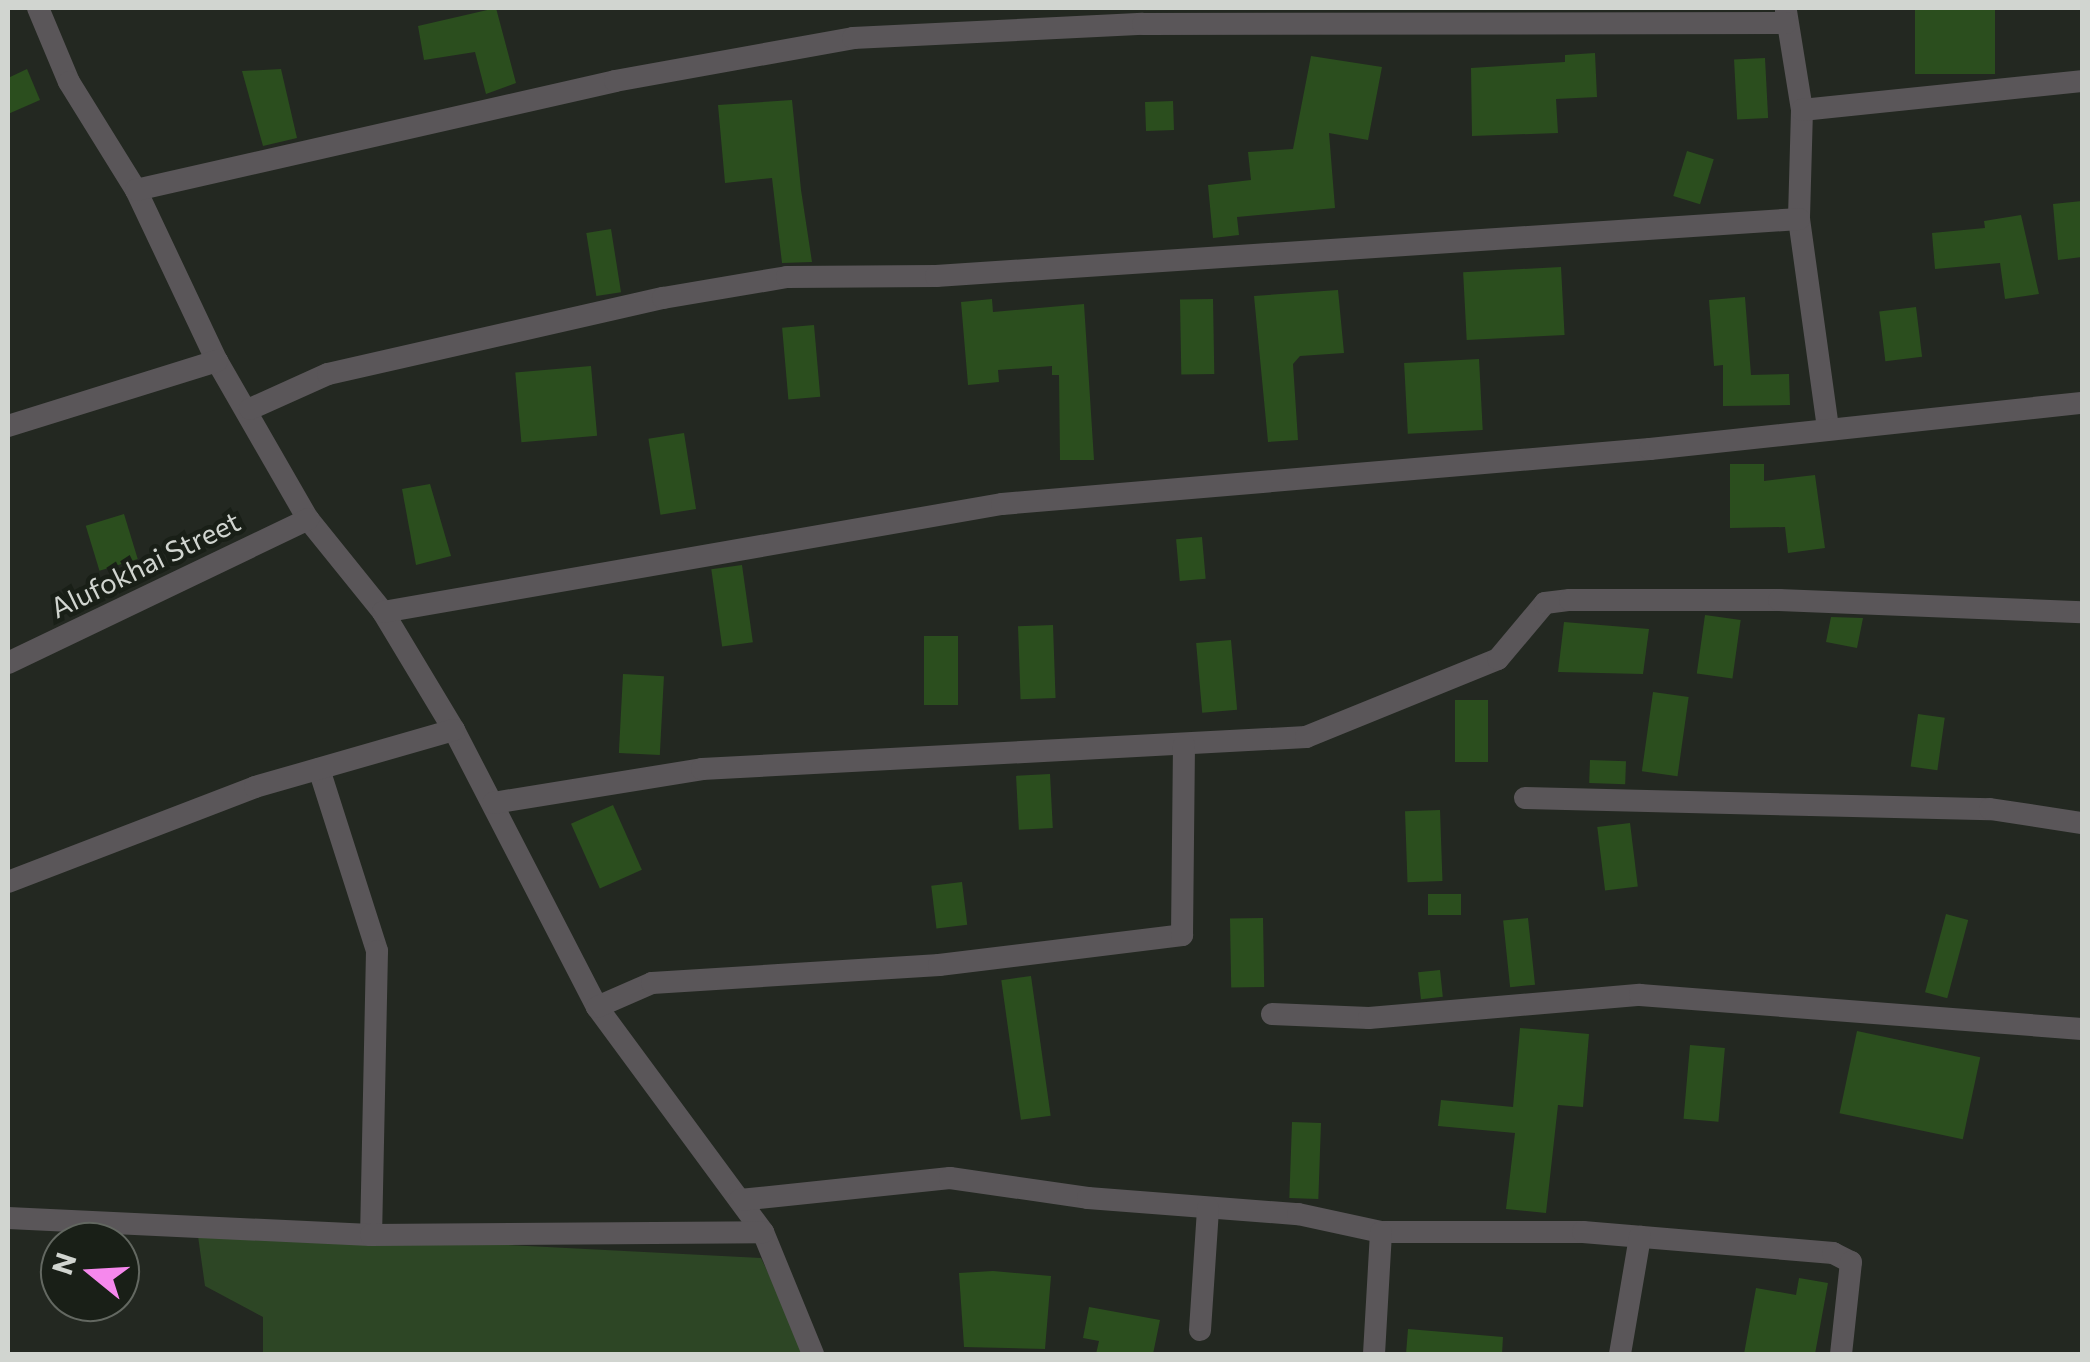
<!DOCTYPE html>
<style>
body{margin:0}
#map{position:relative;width:2090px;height:1362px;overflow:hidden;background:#232821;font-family:Commissioner,sans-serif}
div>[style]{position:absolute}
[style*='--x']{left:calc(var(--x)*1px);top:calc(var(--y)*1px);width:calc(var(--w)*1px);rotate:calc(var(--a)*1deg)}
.green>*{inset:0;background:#2d4625}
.building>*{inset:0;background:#2b4e1e;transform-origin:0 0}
.street>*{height:22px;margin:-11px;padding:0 11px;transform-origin:11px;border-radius:11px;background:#5a5659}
span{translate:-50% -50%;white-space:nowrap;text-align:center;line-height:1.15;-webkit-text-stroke:9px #191f17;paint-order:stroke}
.street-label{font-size:28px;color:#d1d5d0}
.frame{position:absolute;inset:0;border:10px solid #d1d5d0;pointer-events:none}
.north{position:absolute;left:40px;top:1222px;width:100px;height:100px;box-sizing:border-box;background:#191f17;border:2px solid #636861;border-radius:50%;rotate:288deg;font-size:28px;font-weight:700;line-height:40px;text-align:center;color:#d1d5d0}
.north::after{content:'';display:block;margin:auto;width:35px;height:45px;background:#f688ed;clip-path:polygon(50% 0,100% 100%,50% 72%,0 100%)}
</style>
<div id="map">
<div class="green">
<i style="clip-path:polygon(197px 1229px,761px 1258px,807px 1354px,263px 1354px,263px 1317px,205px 1286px)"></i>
</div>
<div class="building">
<i style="clip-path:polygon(496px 8px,516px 83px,486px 94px,475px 52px,424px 60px,418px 26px)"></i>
<i style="left:1915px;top:8px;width:80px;height:66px"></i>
<i style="clip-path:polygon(1595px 53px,1597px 97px,1556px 99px,1558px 133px,1472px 136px,1471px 68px,1565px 62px,1565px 55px)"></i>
<i style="clip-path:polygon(1311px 56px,1382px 67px,1368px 140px,1329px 133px,1335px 208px,1237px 217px,1239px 235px,1213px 238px,1208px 185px,1251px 180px,1248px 152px,1293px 149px)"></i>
<i style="left:1765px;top:58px;width:60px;height:31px;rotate:87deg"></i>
<i style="clip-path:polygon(27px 69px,40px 100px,8px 114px,8px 78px)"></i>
<i style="clip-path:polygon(281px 69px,297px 138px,263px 146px,242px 71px)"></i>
<i style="clip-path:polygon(792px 100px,801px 190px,812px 262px,782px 263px,772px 178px,725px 183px,718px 105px)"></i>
<i style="left:1173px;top:101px;width:29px;height:28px;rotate:88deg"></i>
<i style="left:1687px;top:151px;width:28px;height:47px;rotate:17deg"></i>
<i style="clip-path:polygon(2082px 201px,2082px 257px,2058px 260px,2053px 204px)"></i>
<i style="clip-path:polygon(2021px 215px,2039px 294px,2005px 299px,2000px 263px,1935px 269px,1932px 233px,1985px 228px,1984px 221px)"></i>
<i style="left:611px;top:229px;width:64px;height:25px;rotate:81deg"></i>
<i style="left:1561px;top:267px;width:68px;height:98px;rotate:87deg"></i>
<i style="clip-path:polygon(1338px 290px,1344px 353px,1300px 356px,1293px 364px,1298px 440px,1268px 442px,1254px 296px)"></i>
<i style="clip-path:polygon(1745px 297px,1751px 375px,1789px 374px,1790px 405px,1723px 406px,1723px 365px,1714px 366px,1709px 300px)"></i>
<i style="clip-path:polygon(992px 299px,993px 312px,1084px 304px,1094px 460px,1060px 460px,1059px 375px,1052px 375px,1052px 366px,998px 370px,999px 382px,968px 385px,961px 302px)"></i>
<i style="left:1213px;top:299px;width:75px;height:33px;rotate:89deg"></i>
<i style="left:1916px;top:307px;width:50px;height:37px;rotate:83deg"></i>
<i style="left:814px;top:325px;width:72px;height:32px;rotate:85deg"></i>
<i style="left:1479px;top:359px;width:71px;height:75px;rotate:87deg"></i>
<i style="left:591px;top:366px;width:70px;height:76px;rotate:85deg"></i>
<i style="left:684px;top:433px;width:77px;height:36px;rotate:81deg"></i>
<i style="clip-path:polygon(1730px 464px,1764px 464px,1764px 481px,1815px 475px,1825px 548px,1788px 553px,1785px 527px,1730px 528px)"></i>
<i style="clip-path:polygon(430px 484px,451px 556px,416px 565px,402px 489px)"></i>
<i style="left:124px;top:514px;width:47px;height:40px;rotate:73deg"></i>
<i style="left:1202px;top:537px;width:42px;height:26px;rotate:85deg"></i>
<i style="left:742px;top:565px;width:78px;height:31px;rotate:82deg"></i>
<i style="left:1705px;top:615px;width:36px;height:59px;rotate:8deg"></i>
<i style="clip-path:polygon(1831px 617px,1863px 618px,1857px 648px,1826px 642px)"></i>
<i style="clip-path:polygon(1564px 622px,1649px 629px,1643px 674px,1558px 672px)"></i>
<i style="left:1053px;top:625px;width:73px;height:35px;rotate:88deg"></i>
<i style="left:924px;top:636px;width:34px;height:69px"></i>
<i style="left:1231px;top:640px;width:70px;height:35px;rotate:85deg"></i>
<i style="left:623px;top:674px;width:41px;height:79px;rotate:3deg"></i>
<i style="left:1653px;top:692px;width:36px;height:80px;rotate:8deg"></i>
<i style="left:1455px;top:700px;width:33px;height:62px"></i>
<i style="left:1918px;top:714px;width:27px;height:53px;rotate:8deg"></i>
<i style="left:1590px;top:760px;width:36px;height:23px;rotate:2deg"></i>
<i style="left:1050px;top:774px;width:54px;height:34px;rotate:87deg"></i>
<i style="left:613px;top:805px;width:71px;height:46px;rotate:66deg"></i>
<i style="left:1440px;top:810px;width:71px;height:35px;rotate:88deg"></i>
<i style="left:1630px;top:823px;width:64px;height:33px;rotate:83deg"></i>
<i style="left:962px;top:882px;width:43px;height:31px;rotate:83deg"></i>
<i style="left:1461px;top:894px;width:21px;height:33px;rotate:90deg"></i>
<i style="left:1946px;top:914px;width:23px;height:81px;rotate:15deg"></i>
<i style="left:1263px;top:918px;width:69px;height:33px;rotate:89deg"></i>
<i style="left:1528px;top:918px;width:67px;height:25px;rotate:84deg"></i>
<i style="left:1440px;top:970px;width:27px;height:22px;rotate:84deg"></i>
<i style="left:1031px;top:976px;width:141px;height:30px;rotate:82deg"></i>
<i style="clip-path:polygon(1520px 1028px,1589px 1034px,1583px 1107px,1558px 1105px,1546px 1213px,1506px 1209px,1515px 1133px,1438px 1126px,1441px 1100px,1513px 1107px)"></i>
<i style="left:1857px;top:1031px;width:126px;height:84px;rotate:12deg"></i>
<i style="left:1690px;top:1045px;width:35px;height:74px;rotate:5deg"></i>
<i style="left:1292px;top:1122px;width:29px;height:76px;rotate:2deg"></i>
<i style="clip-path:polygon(993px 1271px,1051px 1276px,1045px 1349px,964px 1347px,959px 1273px)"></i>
<i style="clip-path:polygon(1799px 1278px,1828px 1283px,1815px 1354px,1744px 1354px,1756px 1288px,1796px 1295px)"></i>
<i style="clip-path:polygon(1089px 1307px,1160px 1320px,1153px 1354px,1096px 1354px,1099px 1341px,1083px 1338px)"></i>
<i style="clip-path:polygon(1408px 1329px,1503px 1337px,1502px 1354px,1406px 1354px)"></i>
</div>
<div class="street">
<i style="--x:38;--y:8;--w:80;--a:67.3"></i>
<i style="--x:69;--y:82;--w:127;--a:58.2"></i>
<i style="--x:136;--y:190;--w:189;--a:64.7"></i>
<i style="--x:217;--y:361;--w:182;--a:60.1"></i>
<i style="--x:308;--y:519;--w:119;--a:51.1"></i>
<i style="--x:383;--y:612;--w:138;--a:59"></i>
<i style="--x:454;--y:730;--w:312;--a:62.7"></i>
<i style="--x:597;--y:1007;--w:280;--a:53.6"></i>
<i style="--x:763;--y:1232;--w:132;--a:67.7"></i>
<i style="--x:1786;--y:11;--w:100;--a:80.8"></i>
<i style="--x:1802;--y:110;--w:109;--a:91.6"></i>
<i style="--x:1799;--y:219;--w:212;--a:82.1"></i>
<i style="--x:1802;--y:110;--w:281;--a:-5.9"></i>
<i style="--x:136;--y:190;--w:491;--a:-12.8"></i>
<i style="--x:615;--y:81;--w:242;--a:-10.2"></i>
<i style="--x:853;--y:38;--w:290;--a:-2.8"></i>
<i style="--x:1143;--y:24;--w:643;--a:-0.09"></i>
<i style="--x:250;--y:409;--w:85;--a:-24.2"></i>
<i style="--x:328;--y:374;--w:344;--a:-12.8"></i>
<i style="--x:663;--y:298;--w:126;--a:-9.6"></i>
<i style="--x:787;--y:277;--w:149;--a:-0.4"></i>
<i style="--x:936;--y:276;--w:865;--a:-3.78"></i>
<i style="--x:8;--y:426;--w:219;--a:-17.3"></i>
<i style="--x:383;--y:612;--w:628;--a:-9.9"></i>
<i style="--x:1002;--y:504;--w:650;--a:-4.85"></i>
<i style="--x:1650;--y:449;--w:434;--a:-6.1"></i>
<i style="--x:8;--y:663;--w:333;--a:-25.6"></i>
<i style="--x:319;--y:769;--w:191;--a:72.3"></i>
<i style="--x:377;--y:951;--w:284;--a:91.2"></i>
<i style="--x:1525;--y:798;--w:465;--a:1.4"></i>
<i style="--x:1990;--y:809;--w:93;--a:8.7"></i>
<i style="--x:493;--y:803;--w:212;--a:-9.2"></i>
<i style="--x:702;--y:769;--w:605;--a:-3.03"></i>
<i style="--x:1306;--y:737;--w:207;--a:-22.1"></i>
<i style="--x:1498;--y:659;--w:73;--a:-50"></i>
<i style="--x:1545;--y:603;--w:25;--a:-7"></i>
<i style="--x:1570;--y:600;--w:209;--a:0"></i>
<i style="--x:1779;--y:600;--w:303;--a:2.3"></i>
<i style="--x:8;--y:882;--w:265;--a:-21"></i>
<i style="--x:255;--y:787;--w:207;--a:-16"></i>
<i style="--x:597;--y:1007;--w:60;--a:-23.6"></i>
<i style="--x:652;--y:983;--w:288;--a:-3.6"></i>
<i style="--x:939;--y:965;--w:245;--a:-7"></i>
<i style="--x:1182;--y:935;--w:190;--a:-89.4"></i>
<i style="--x:1272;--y:1014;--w:97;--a:2.4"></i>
<i style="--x:1369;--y:1018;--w:272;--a:-4.9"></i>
<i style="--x:1640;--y:995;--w:443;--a:4.4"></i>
<i style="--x:740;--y:1200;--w:211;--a:-6"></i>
<i style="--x:950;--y:1178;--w:139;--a:8.2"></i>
<i style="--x:1088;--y:1198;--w:211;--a:4.4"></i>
<i style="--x:1298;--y:1214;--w:85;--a:12.2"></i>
<i style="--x:1381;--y:1232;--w:202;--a:0"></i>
<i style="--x:1583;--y:1232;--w:251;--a:4.8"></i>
<i style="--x:1833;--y:1253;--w:20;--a:27"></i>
<i style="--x:1851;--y:1262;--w:93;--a:96.2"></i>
<i style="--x:8;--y:1218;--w:363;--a:2.7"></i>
<i style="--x:371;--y:1235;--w:392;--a:-0.4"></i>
<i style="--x:1200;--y:1330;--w:122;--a:-86.2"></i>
<i style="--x:1374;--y:1354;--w:122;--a:-86.7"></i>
<i style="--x:1620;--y:1354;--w:119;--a:-80.3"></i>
</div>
<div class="street-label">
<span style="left:145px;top:564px;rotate:-26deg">Alufokhai Street</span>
</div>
<div class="frame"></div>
<div class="north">N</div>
</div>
